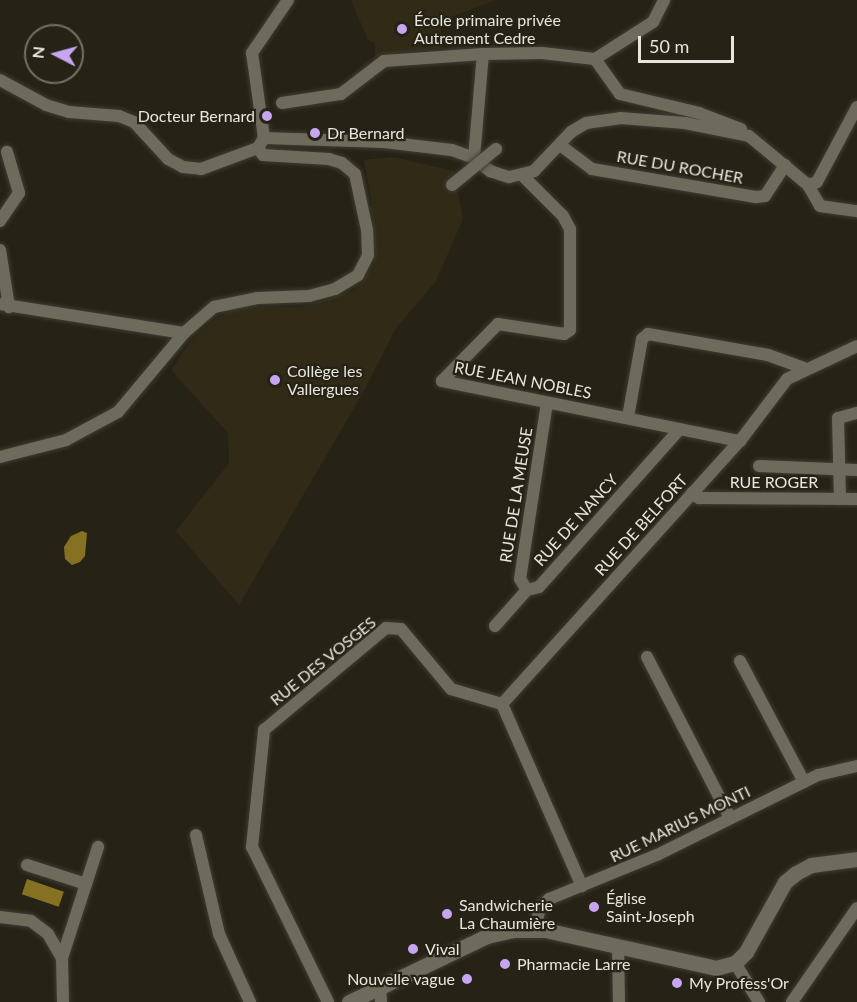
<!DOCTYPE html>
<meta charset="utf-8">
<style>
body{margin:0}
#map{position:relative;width:857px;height:1002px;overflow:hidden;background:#262316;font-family:Lato,sans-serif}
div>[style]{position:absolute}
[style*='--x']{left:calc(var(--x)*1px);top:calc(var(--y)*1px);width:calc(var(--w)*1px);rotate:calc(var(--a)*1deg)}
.built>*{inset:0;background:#302a17}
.water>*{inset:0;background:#857121;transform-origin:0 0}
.roads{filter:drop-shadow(0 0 2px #3f3c33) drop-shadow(0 0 2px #3f3c33)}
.street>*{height:12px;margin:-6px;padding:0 6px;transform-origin:6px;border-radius:6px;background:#6f6b5c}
.secondary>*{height:15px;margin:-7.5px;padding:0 7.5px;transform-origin:7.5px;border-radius:7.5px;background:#6f6b5c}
.bridges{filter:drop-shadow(0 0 2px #3f3c33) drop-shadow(0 0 2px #3f3c33)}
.street-bridge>*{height:12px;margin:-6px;padding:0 6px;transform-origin:6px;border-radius:6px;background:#6f6b5c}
.dots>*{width:16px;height:16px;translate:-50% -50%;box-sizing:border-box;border:3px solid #262316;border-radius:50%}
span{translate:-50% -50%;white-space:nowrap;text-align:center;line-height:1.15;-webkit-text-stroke:4.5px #262316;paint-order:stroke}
.poi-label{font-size:16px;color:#e7e5dd}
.left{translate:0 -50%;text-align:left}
.right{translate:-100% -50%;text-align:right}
.street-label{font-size:16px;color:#e7e5dd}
.north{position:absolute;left:24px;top:24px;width:60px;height:60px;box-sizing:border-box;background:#262316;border:2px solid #737166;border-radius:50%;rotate:276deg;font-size:16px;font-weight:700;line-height:24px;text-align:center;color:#e7e5dd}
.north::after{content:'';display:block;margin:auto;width:21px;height:27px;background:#c6a6f0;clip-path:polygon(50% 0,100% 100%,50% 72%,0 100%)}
.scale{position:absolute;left:638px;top:36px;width:96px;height:27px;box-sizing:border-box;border:3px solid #e7e5dd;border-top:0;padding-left:8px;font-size:18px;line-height:21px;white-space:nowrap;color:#e7e5dd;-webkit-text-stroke:4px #262316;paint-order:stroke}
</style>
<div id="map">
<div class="built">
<i style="clip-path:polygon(351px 0,496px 0,440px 21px,443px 48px,375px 57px,375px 43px,368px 40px)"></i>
<i style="clip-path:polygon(394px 157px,454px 171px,463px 219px,436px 281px,396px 328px,364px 391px,239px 605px,176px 531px,229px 463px,228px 433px,171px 370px,191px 340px,216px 318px,242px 307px,302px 307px,354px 291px,374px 265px,371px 199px,364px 160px)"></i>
</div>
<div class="water">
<i style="clip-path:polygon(82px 531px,87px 533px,85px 556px,80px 562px,72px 565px,65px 559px,64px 547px,71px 536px)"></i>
<i style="left:27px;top:879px;width:39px;height:16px;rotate:19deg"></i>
</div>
<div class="roads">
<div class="street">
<i style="--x:595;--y:59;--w:43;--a:54.5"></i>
<i style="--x:620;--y:94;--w:81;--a:13.5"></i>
<i style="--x:699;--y:113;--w:45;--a:20.9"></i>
<i style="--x:0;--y:80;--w:52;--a:28.5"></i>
<i style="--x:46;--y:105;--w:24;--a:17"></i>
<i style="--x:69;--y:112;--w:50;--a:4.6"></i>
<i style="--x:119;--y:116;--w:16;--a:22"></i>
<i style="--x:134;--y:122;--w:50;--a:47.4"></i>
<i style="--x:168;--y:159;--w:17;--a:28"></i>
<i style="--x:183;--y:167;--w:18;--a:6"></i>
<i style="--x:201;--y:169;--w:61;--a:-20.2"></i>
<i style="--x:282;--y:103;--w:60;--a:-8.7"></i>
<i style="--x:341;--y:94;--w:54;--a:-37.5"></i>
<i style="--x:384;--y:61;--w:99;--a:-4"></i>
<i style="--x:264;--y:138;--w:120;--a:1.9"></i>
<i style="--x:384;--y:142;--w:68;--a:6.7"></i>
<i style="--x:452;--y:150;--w:23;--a:20"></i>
<i style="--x:474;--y:158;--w:21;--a:39"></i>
<i style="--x:490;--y:171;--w:20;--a:18"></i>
<i style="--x:509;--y:177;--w:26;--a:-13"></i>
<i style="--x:534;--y:171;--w:54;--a:-46.5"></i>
<i style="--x:571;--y:132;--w:17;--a:-31"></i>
<i style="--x:586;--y:123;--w:34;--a:-8"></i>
<i style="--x:620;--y:118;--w:65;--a:4.4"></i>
<i style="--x:685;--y:123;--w:65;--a:11.5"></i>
<i style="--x:749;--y:136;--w:77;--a:39.7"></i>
<i style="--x:808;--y:185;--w:9;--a:-18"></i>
<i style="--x:817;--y:182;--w:85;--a:-61.9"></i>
<i style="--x:264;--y:138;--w:86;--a:-98"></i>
<i style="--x:252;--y:53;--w:64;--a:-55.8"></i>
<i style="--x:560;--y:145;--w:40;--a:37"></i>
<i style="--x:592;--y:169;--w:166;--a:9.7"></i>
<i style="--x:756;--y:197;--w:9;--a:-6"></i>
<i style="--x:765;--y:196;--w:37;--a:-57"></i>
<i style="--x:474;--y:158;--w:104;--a:-85.1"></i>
<i style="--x:483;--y:54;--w:59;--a:-1"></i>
<i style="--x:542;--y:53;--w:53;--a:6.5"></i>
<i style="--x:595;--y:59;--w:69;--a:-32.5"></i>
<i style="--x:653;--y:22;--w:25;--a:-63"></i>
<i style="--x:523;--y:176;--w:57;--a:45"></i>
<i style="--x:563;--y:216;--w:15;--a:62"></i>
<i style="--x:570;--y:229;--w:101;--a:90"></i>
<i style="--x:570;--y:330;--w:7;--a:146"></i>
<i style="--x:564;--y:334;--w:67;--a:-171.4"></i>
<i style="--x:498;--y:324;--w:80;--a:134.5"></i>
<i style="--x:442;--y:381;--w:304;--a:11.4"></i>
<i style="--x:808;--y:185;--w:24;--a:60"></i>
<i style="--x:820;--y:206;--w:37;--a:8"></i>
<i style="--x:0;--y:221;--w:34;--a:-56"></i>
<i style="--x:19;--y:193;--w:43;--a:-106.3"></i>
<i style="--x:0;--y:250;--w:58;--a:81"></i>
<i style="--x:0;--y:304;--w:186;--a:9"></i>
<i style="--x:628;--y:417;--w:79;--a:-79.8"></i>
<i style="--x:642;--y:339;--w:8;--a:-40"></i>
<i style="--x:648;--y:334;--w:122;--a:9.9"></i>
<i style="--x:768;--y:355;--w:38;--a:20"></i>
<i style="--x:0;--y:457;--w:68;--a:-14.4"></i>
<i style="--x:66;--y:440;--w:59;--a:-28.3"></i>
<i style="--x:118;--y:412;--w:103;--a:-50.1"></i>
<i style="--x:184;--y:333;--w:40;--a:-41"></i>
<i style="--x:214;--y:307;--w:45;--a:-11.6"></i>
<i style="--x:258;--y:298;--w:51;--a:-2.2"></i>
<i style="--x:309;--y:296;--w:27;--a:-15"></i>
<i style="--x:335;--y:289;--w:27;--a:-31"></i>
<i style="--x:358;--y:275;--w:22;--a:-63"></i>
<i style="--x:368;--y:255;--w:25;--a:-92"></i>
<i style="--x:367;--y:230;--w:57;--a:-102.1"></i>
<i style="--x:355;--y:174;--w:17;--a:-140"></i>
<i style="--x:342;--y:163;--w:14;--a:-163"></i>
<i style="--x:329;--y:159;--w:66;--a:-176.5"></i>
<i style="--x:263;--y:155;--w:9;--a:-126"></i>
<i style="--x:258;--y:148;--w:12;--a:-59"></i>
<i style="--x:759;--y:466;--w:98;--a:2.3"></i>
<i style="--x:692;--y:493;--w:9;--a:36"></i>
<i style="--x:699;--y:498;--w:158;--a:0.4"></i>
<i style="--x:840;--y:499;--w:81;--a:-91.4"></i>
<i style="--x:838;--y:418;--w:20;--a:-15"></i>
<i style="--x:527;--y:590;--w:13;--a:-122"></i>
<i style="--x:520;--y:579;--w:178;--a:-81.3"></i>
<i style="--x:495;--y:626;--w:48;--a:-48.4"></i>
<i style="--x:527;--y:590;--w:12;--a:-14"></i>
<i style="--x:539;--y:587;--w:210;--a:-48.3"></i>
<i style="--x:647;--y:657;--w:181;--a:62.7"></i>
<i style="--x:740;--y:661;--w:137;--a:62.1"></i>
<i style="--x:502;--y:704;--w:355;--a:-47.9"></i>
<i style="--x:740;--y:441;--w:78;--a:-52.8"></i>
<i style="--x:787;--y:379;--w:77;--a:-25.2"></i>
<i style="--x:196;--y:835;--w:102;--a:76.9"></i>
<i style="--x:219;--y:934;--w:75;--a:65.5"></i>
<i style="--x:27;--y:865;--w:62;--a:17.9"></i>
<i style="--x:0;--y:917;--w:31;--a:7"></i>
<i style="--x:31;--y:921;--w:21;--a:37"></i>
<i style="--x:48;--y:934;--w:28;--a:60"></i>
<i style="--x:62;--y:958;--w:44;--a:88.7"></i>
<i style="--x:535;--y:929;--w:22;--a:-77"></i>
<i style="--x:540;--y:908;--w:13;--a:-45"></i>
<i style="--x:549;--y:899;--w:117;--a:-22.2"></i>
<i style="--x:657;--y:855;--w:180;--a:-26.4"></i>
<i style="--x:818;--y:775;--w:40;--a:-13"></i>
<i style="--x:618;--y:947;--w:55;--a:89"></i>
<i style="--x:62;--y:958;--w:117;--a:-72"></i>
<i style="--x:735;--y:963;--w:46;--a:58.4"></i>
<i style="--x:380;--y:987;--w:15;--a:86"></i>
<i style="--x:328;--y:1002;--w:173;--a:-116.1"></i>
<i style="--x:252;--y:847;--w:118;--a:-84.1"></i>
<i style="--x:264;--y:730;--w:159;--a:-39.9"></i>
<i style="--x:386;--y:628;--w:15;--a:4"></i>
<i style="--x:401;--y:629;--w:78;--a:50.2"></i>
<i style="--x:451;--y:689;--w:53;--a:16.4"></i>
<i style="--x:502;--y:704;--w:199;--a:66.3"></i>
<i style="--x:792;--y:1002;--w:114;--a:-55.3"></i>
</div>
<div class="secondary">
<i style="--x:349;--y:1002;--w:153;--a:-25.6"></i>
<i style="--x:487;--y:936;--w:26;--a:-13"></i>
<i style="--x:512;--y:930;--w:33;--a:0"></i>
<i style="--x:545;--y:930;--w:175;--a:12.5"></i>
<i style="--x:716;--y:968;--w:20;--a:-15"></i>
<i style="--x:735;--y:963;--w:16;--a:-45"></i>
<i style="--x:746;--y:952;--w:80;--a:-60.9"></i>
<i style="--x:785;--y:882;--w:14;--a:-39"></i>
<i style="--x:796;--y:873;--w:17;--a:-28"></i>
<i style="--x:811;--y:865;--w:46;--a:-7.4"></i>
</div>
</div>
<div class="bridges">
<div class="street-bridge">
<i style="--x:452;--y:185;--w:57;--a:-39.3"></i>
</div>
</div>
<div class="dots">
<i style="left:402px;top:29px;background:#c6a6f0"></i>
<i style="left:267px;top:116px;background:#c6a6f0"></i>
<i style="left:315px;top:133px;background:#c6a6f0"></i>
<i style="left:275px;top:380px;background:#c6a6f0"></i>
<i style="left:594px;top:907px;background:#c6a6f0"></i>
<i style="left:447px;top:914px;background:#c6a6f0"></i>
<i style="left:413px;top:949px;background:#c6a6f0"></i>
<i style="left:505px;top:964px;background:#c6a6f0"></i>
<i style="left:467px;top:979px;background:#c6a6f0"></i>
<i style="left:677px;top:983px;background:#c6a6f0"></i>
</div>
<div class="poi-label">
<span class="left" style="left:414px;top:29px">École primaire privée<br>Autrement Cedre</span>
<span class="right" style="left:255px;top:116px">Docteur Bernard</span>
<span class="left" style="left:327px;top:133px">Dr Bernard</span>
<span class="left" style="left:287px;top:380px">Collège les<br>Vallergues</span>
<span class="left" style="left:606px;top:907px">Église<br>Saint-Joseph</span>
<span class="left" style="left:459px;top:914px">Sandwicherie<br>La Chaumière</span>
<span class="left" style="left:425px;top:949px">Vival</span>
<span class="left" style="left:517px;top:964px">Pharmacie Larre</span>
<span class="right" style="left:455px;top:979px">Nouvelle vague</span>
<span class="left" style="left:689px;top:983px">My Profess'Or</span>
</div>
<div class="street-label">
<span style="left:680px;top:167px;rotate:10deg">RUE DU ROCHER</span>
<span style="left:523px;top:380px;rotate:11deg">RUE JEAN NOBLES</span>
<span style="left:774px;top:482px">RUE ROGER</span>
<span style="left:516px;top:495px;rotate:-81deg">RUE DE LA MEUSE</span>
<span style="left:576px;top:520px;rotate:-48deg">RUE DE NANCY</span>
<span style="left:641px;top:525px;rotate:-48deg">RUE DE BELFORT</span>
<span style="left:323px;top:661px;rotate:-39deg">RUE DES VOSGES</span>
<span style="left:680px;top:824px;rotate:-26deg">RUE MARIUS MONTI</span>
</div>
<div class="north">N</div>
<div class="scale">50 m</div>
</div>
